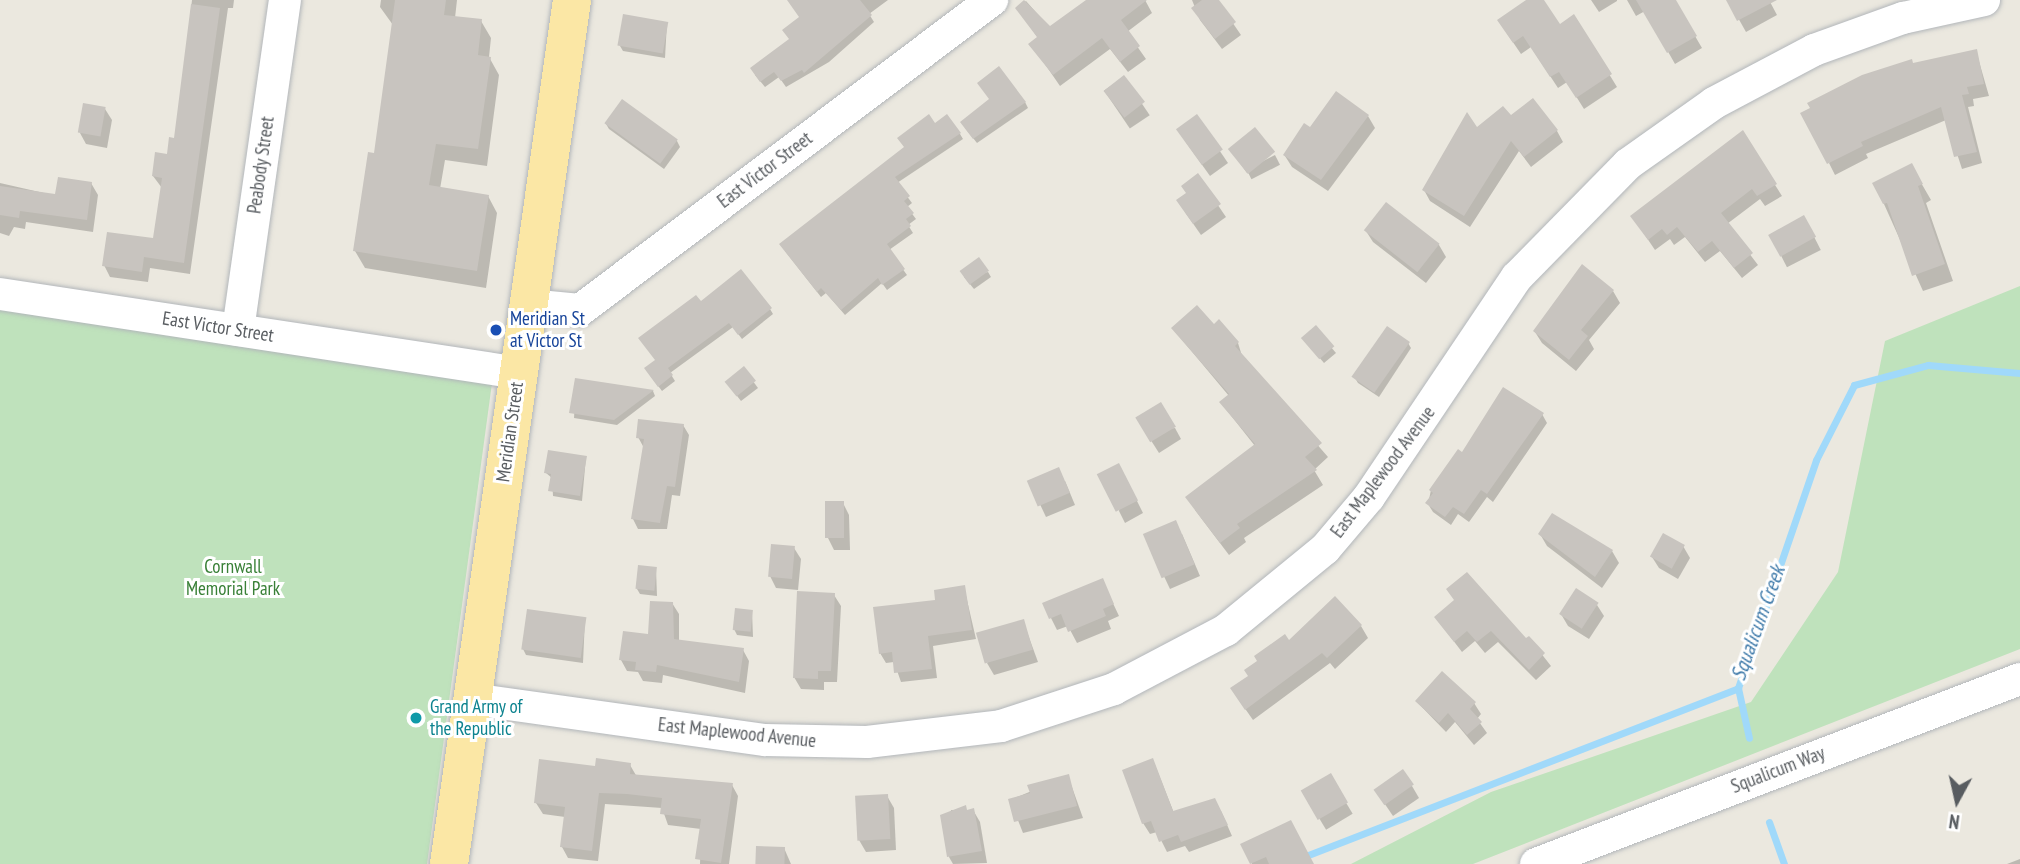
<!DOCTYPE html>
<style>
body{margin:0}
#map{position:relative;width:2020px;height:864px;overflow:hidden;background:#ebe8df;font-family:"PT Sans Narrow",sans-serif}
div>[style]{position:absolute}
[style*='--x']{left:calc(var(--x)*1px);top:calc(var(--y)*1px);width:calc(var(--w)*1px);rotate:calc(var(--a)*1deg)}
.green>*{inset:0;background:#bfe2bc}
.shadow>*{inset:0;background:#0003;transform-origin:0 0}
.stream>*{height:7px;margin:-3.5px;padding:0 3.5px;transform-origin:3.5px;border-radius:3.5px;background:#a0d9fa}
.building>*{inset:0;background:#c8c4bf;transform-origin:0 0}
.roads{filter:drop-shadow(0 0 2px #b2b6ba) drop-shadow(0 0 2px #b2b6ba)}
.minor>*{height:32px;margin:-16px;padding:0 16px;transform-origin:16px;border-radius:16px;background:#fff}
.major>*{height:38px;margin:-19px;padding:0 19px;transform-origin:19px;border-radius:19px;background:#fbe7a5}
.dots>*{width:19px;height:19px;translate:-50% -50%;box-sizing:border-box;border:4px solid #fff;border-radius:50%}
span{translate:-50% -50%;white-space:nowrap;text-align:center;line-height:1.15;-webkit-text-stroke:6px #fff;paint-order:stroke}
.street-label{font-size:19px;color:#585c60}
.transit-label{font-size:19px;color:#164399}
.left{translate:0 -50%;text-align:left}
.park-label{font-size:19px;color:#398037}
.culture-label{font-size:19px;color:#0d838f}
.water-label{font-size:21px;color:#407baa;font-style:italic}
.north{position:absolute;left:1922px;top:766px;width:70px;height:70px;-webkit-text-stroke:5px #fff;paint-order:stroke;rotate:188deg;font-size:19px;font-weight:700;line-height:28px;text-align:center;color:#585c60}
.north::after{content:'';display:block;margin:auto;width:24px;height:32px;background:#585c60;clip-path:polygon(50% 0,100% 100%,50% 72%,0 100%)}
</style>
<div id="map">
<div class="green">
<i style="clip-path:polygon(2020px 286px,2020px 649px,1473px 864px,1351px 864px,1491px 792px,1751px 702px,1838px 572px,1885px 341px)"></i>
<i style="clip-path:polygon(0 307px,492px 383px,427px 864px,0 864px)"></i>
</div>
<div class="shadow">
<i style="clip-path:polygon(192px 0,234px 0,233px 8px,228px 8px,190px 274px,150px 268px,148px 282px,110px 277px,104px 265px,155px 240px,162px 188px,153px 176px,176px 140px)"></i>
<i style="clip-path:polygon(381px 0,457px 0,455px 18px,481px 21px,491px 38px,489px 57px,499px 75px,487px 166px,445px 160px,440px 189px,488px 196px,497px 213px,486px 288px,365px 268px,355px 251px,376px 155px,393px 25px,380px 7px)"></i>
<i style="clip-path:polygon(794px 0,888px 0,869px 14px,874px 22px,829px 62px,786px 87px,779px 77px,765px 87px,755px 75px,790px 40px,801px 18px)"></i>
<i style="clip-path:polygon(1087px 0,1145px 0,1152px 13px,1127px 32px,1146px 59px,1128px 72px,1110px 49px,1060px 86px,1031px 44px,1038px 38px,1017px 8px,1026px 1px,1050px 28px)"></i>
<i style="clip-path:polygon(1192px 0,1217px 0,1241px 35px,1222px 49px,1200px 20px)"></i>
<i style="clip-path:polygon(1529px 0,1542px 0,1559px 26px,1574px 17px,1617px 87px,1584px 109px,1567px 82px,1558px 88px,1531px 47px,1521px 54px,1506px 32px)"></i>
<i style="clip-path:polygon(1591px 0,1617px 0,1617px 1px,1599px 12px)"></i>
<i style="clip-path:polygon(1627px 0,1674px 0,1702px 48px,1675px 64px,1645px 11px,1636px 16px)"></i>
<i style="clip-path:polygon(1728px 0,1769px 0,1777px 15px,1746px 32px)"></i>
<i style="clip-path:polygon(667px 23px,665px 58px,623px 51px,620px 46px)"></i>
<i style="clip-path:polygon(1976px 51px,1989px 96px,1973px 99px,1974px 106px,1968px 107px,1982px 163px,1962px 169px,1946px 120px,1866px 154px,1868px 158px,1835px 175px,1829px 163px,1913px 65px)"></i>
<i style="left:1124px;top:77px;width:46px;height:24px;rotate:56deg"></i>
<i style="clip-path:polygon(991px 100px,1025px 102px,1028px 108px,977px 143px,965px 128px)"></i>
<i style="clip-path:polygon(622px 101px,677px 141px,680px 147px,664px 169px,609px 129px,606px 124px)"></i>
<i style="clip-path:polygon(105px 109px,112px 120px,107px 148px,86px 144px,80px 133px)"></i>
<i style="clip-path:polygon(1196px 116px,1228px 163px,1210px 176px,1185px 141px)"></i>
<i style="clip-path:polygon(1368px 116px,1375px 128px,1328px 191px,1292px 167px,1285px 156px,1311px 129px)"></i>
<i style="clip-path:polygon(1510px 118px,1557px 131px,1563px 142px,1531px 167px,1519px 151px,1470px 227px,1430px 201px,1424px 190px,1476px 130px)"></i>
<i style="clip-path:polygon(935px 125px,960px 134px,963px 139px,897px 183px,912px 203px,907px 207px,916px 219px,908px 225px,913px 233px,889px 250px,907px 275px,887px 290px,882px 283px,845px 315px,826px 293px,821px 297px,785px 251px)"></i>
<i style="clip-path:polygon(1742px 133px,1782px 196px,1765px 206px,1760px 199px,1727px 224px,1758px 265px,1742px 278px,1720px 251px,1705px 262px,1685px 237px,1674px 245px,1670px 239px,1655px 250px,1632px 216px)"></i>
<i style="clip-path:polygon(1230px 149px,1273px 152px,1247px 173px)"></i>
<i style="left:1275px;top:155px;width:11px;height:32px;rotate:63deg"></i>
<i style="clip-path:polygon(1198px 176px,1226px 217px,1201px 235px,1185px 212px)"></i>
<i style="clip-path:polygon(1920px 181px,1931px 200px,1926px 203px,1953px 281px,1923px 291px,1875px 184px)"></i>
<i style="clip-path:polygon(0 183px,57px 196px,91px 183px,98px 195px,93px 232px,26px 222px,25px 229px,14px 227px,9px 236px,0 233px)"></i>
<i style="left:1804px;top:217px;width:37px;height:38px;rotate:63deg"></i>
<i style="clip-path:polygon(1366px 231px,1439px 245px,1446px 257px,1426px 283px,1373px 242px)"></i>
<i style="clip-path:polygon(988px 272px,991px 277px,974px 289px,964px 277px)"></i>
<i style="clip-path:polygon(1613px 291px,1620px 303px,1589px 340px,1594px 349px,1576px 371px,1542px 343px,1535px 332px)"></i>
<i style="clip-path:polygon(701px 304px,770px 309px,773px 314px,742px 339px,733px 327px,670px 373px,675px 381px,662px 391px,649px 374px)"></i>
<i style="clip-path:polygon(1219px 322px,1238px 343px,1243px 359px,1328px 457px,1314px 470px,1323px 485px,1244px 538px,1246px 542px,1229px 555px,1195px 510px,1255px 446px,1221px 403px,1229px 396px,1173px 329px,1213px 326px)"></i>
<i style="clip-path:polygon(1315px 328px,1336px 353px,1324px 363px,1307px 343px)"></i>
<i style="clip-path:polygon(1408px 343px,1411px 348px,1379px 397px,1358px 383px,1355px 378px)"></i>
<i style="clip-path:polygon(744px 369px,758px 388px,741px 401px,730px 387px)"></i>
<i style="clip-path:polygon(576px 380px,653px 391px,655px 396px,617px 425px,574px 418px)"></i>
<i style="clip-path:polygon(1542px 414px,1547px 423px,1493px 502px,1487px 497px,1469px 522px,1458px 514px,1451px 525px,1433px 512px,1428px 504px,1431px 490px,1463px 455px)"></i>
<i style="clip-path:polygon(683px 425px,689px 435px,680px 496px,672px 495px,667px 529px,638px 529px,633px 519px,644px 448px,638px 437px)"></i>
<i style="clip-path:polygon(1175px 428px,1181px 439px,1159px 453px,1145px 431px)"></i>
<i style="clip-path:polygon(586px 457px,582px 501px,553px 496px,552px 478px,546px 473px)"></i>
<i style="clip-path:polygon(1125px 477px,1143px 513px,1125px 523px,1119px 511px)"></i>
<i style="clip-path:polygon(1029px 481px,1065px 481px,1075px 505px,1046px 517px)"></i>
<i style="clip-path:polygon(843px 503px,849px 515px,850px 550px,834px 550px,828px 538px)"></i>
<i style="clip-path:polygon(1182px 534px,1200px 576px,1170px 589px,1145px 536px)"></i>
<i style="clip-path:polygon(1540px 534px,1612px 551px,1619px 563px,1602px 588px,1547px 546px)"></i>
<i style="clip-path:polygon(1683px 546px,1690px 558px,1678px 579px,1659px 568px,1652px 557px)"></i>
<i style="clip-path:polygon(794px 548px,801px 559px,798px 590px,776px 588px,770px 576px)"></i>
<i style="clip-path:polygon(656px 569px,657px 596px,640px 594px,637px 589px)"></i>
<i style="clip-path:polygon(1102px 580px,1119px 616px,1108px 621px,1111px 629px,1077px 643px,1068px 626px,1057px 630px,1044px 604px)"></i>
<i style="clip-path:polygon(964px 587px,976px 639px,933px 646px,937px 678px,901px 682px,894px 662px,886px 663px,880px 653px,937px 601px)"></i>
<i style="clip-path:polygon(834px 595px,841px 606px,837px 682px,824px 682px,824px 690px,801px 689px,794px 677px)"></i>
<i style="clip-path:polygon(1456px 601px,1526px 641px,1529px 638px,1551px 666px,1536px 680px,1498px 642px,1485px 653px,1475px 641px,1462px 652px,1436px 618px)"></i>
<i style="clip-path:polygon(672px 603px,679px 614px,679px 641px,743px 650px,749px 661px,745px 693px,663px 675px,662px 683px,643px 681px,638px 672px,627px 671px,621px 660px,650px 636px)"></i>
<i style="clip-path:polygon(1597px 605px,1604px 616px,1589px 639px,1568px 626px,1561px 614px)"></i>
<i style="clip-path:polygon(752px 611px,753px 637px,737px 635px,734px 629px)"></i>
<i style="clip-path:polygon(585px 619px,583px 663px,526px 655px,523px 649px)"></i>
<i style="clip-path:polygon(1023px 621px,1038px 662px,994px 675px,987px 663px)"></i>
<i style="clip-path:polygon(1361px 626px,1368px 638px,1335px 669px,1330px 663px,1253px 720px,1239px 700px,1289px 643px)"></i>
<i style="clip-path:polygon(1417px 702px,1474px 703px,1481px 714px,1477px 719px,1487px 733px,1474px 745px,1455px 722px,1446px 732px)"></i>
<i style="clip-path:polygon(1153px 760px,1174px 813px,1221px 811px,1232px 836px,1189px 852px,1185px 846px,1167px 852px,1157px 832px,1150px 834px,1143px 823px)"></i>
<i style="clip-path:polygon(630px 765px,637px 777px,732px 785px,738px 796px,729px 864px,700px 864px,701px 829px,668px 825px,662px 808px,605px 804px,598px 861px,568px 858px,562px 847px,565px 817px,543px 814px,536px 803px,596px 768px)"></i>
<i style="clip-path:polygon(1068px 776px,1083px 818px,1023px 833px,1010px 800px)"></i>
<i style="left:1330px;top:776px;width:44px;height:31px;rotate:59deg"></i>
<i style="clip-path:polygon(1412px 786px,1419px 798px,1393px 816px,1376px 791px)"></i>
<i style="clip-path:polygon(887px 796px,894px 808px,896px 850px,866px 852px,859px 840px)"></i>
<i style="clip-path:polygon(951px 810px,973px 810px,980px 822px,987px 863px,953px 864px,949px 857px)"></i>
<i style="clip-path:polygon(1242px 845px,1312px 864px,1252px 864px)"></i>
<i style="clip-path:polygon(784px 848px,791px 864px,757px 864px)"></i>
<i style="clip-path:polygon(2020px 859px,2020px 864px,2007px 864px)"></i>
</div>
<div class="stream">
<i style="--x:1738;--y:688;--w:51;--a:77.6"></i>
<i style="--x:1769;--y:822;--w:45;--a:70.3"></i>
<i style="--x:1285;--y:864;--w:486;--a:-21.2"></i>
<i style="--x:1738;--y:688;--w:241;--a:-71.1"></i>
<i style="--x:1816;--y:460;--w:84;--a:-63.1"></i>
<i style="--x:1854;--y:385;--w:77;--a:-15.1"></i>
<i style="--x:1928;--y:365;--w:92;--a:5"></i>
</div>
<div class="building">
<i style="clip-path:polygon(395px 0,446px 0,444px 15px,482px 19px,478px 55px,491px 57px,478px 149px,436px 144px,429px 185px,489px 195px,477px 271px,353px 251px,368px 152px,374px 153px)"></i>
<i style="clip-path:polygon(787px 0,860px 0,872px 15px,804px 73px,802px 70px,781px 81px,774px 72px,760px 82px,750px 68px,789px 39px,782px 30px,799px 17px)"></i>
<i style="clip-path:polygon(1024px 0,1050px 26px,1086px 0,1147px 0,1121px 20px,1140px 46px,1120px 62px,1102px 38px,1053px 75px,1028px 44px,1037px 37px,1015px 8px)"></i>
<i style="clip-path:polygon(1202px 0,1219px 0,1236px 22px,1215px 39px,1191px 8px)"></i>
<i style="clip-path:polygon(1526px 0,1544px 0,1560px 24px,1574px 14px,1612px 74px,1576px 98px,1559px 72px,1550px 77px,1523px 36px,1513px 43px,1497px 20px)"></i>
<i style="clip-path:polygon(1636px 0,1676px 0,1697px 36px,1667px 53px)"></i>
<i style="clip-path:polygon(1726px 0,1777px 0,1737px 21px)"></i>
<i style="clip-path:polygon(191px 4px,220px 8px,184px 263px,144px 257px,142px 272px,102px 266px,107px 232px,153px 238px,162px 178px,152px 176px,155px 152px,167px 154px,169px 137px,174px 138px)"></i>
<i style="left:623px;top:14px;width:46px;height:32px;rotate:10deg"></i>
<i style="clip-path:polygon(1977px 49px,1984px 84px,1967px 87px,1969px 94px,1962px 95px,1977px 152px,1954px 157px,1941px 107px,1861px 142px,1863px 146px,1827px 164px,1800px 113px,1810px 108px,1807px 103px,1862px 75px,1912px 59px,1913px 63px)"></i>
<i style="clip-path:polygon(999px 66px,1026px 102px,973px 139px,960px 122px,989px 99px,977px 83px)"></i>
<i style="left:1124px;top:75px;width:34px;height:26px;rotate:52deg"></i>
<i style="clip-path:polygon(1336px 91px,1369px 115px,1321px 180px,1283px 155px,1304px 123px,1310px 127px)"></i>
<i style="clip-path:polygon(1533px 98px,1558px 130px,1524px 157px,1511px 141px,1464px 216px,1422px 190px,1467px 112px,1477px 127px,1503px 106px,1511px 115px)"></i>
<i style="left:622px;top:99px;width:69px;height:30px;rotate:36deg"></i>
<i style="left:83px;top:103px;width:23px;height:30px;rotate:10deg"></i>
<i style="clip-path:polygon(929px 114px,935px 123px,947px 114px,961px 133px,895px 177px,910px 196px,904px 201px,914px 213px,906px 219px,911px 226px,887px 244px,905px 269px,882px 285px,878px 278px,841px 310px,821px 288px,817px 292px,779px 244px,904px 147px,897px 138px)"></i>
<i style="left:1197px;top:114px;width:44px;height:26px;rotate:54deg"></i>
<i style="left:1255px;top:127px;width:32px;height:35px;rotate:51deg"></i>
<i style="clip-path:polygon(1743px 130px,1777px 184px,1757px 196px,1752px 189px,1721px 213px,1753px 253px,1734px 268px,1712px 241px,1698px 252px,1677px 227px,1667px 235px,1662px 229px,1648px 240px,1630px 216px)"></i>
<i style="clip-path:polygon(1912px 163px,1923px 184px,1918px 186px,1945px 264px,1912px 276px,1887px 203px,1883px 204px,1872px 183px)"></i>
<i style="clip-path:polygon(1198px 173px,1221px 204px,1193px 224px,1176px 200px,1186px 193px,1181px 186px)"></i>
<i style="clip-path:polygon(58px 177px,92px 182px,87px 220px,20px 211px,19px 218px,0 215px,0 186px,55px 194px)"></i>
<i style="left:1386px;top:202px;width:68px;height:36px;rotate:38deg"></i>
<i style="left:1804px;top:215px;width:25px;height:41px;rotate:61deg"></i>
<i style="left:979px;top:257px;width:17px;height:24px;rotate:54deg"></i>
<i style="clip-path:polygon(1582px 264px,1614px 290px,1581px 330px,1588px 336px,1569px 360px,1533px 331px)"></i>
<i style="clip-path:polygon(741px 269px,772px 308px,738px 335px,729px 323px,668px 368px,673px 375px,658px 387px,644px 368px,655px 360px,638px 338px,696px 295px,701px 301px)"></i>
<i style="clip-path:polygon(1197px 305px,1214px 324px,1219px 319px,1239px 342px,1235px 346px,1322px 443px,1305px 457px,1317px 470px,1237px 524px,1240px 528px,1220px 543px,1185px 497px,1255px 444px,1219px 402px,1229px 394px,1171px 328px)"></i>
<i style="left:1316px;top:325px;width:28px;height:20px;rotate:49deg"></i>
<i style="left:1387px;top:326px;width:28px;height:62px;rotate:35deg"></i>
<i style="left:744px;top:366px;width:19px;height:25px;rotate:51deg"></i>
<i style="clip-path:polygon(575px 378px,654px 390px,614px 420px,569px 413px)"></i>
<i style="clip-path:polygon(1503px 387px,1544px 413px,1487px 494px,1481px 490px,1464px 514px,1453px 507px,1445px 517px,1425px 503px,1433px 493px,1429px 490px,1458px 449px,1462px 452px)"></i>
<i style="left:1161px;top:402px;width:29px;height:30px;rotate:59deg"></i>
<i style="clip-path:polygon(638px 419px,684px 424px,675px 487px,667px 486px,660px 523px,631px 519px,644px 439px,636px 438px)"></i>
<i style="clip-path:polygon(548px 450px,587px 456px,580px 496px,548px 491px,551px 474px,544px 473px)"></i>
<i style="left:1119px;top:463px;width:42px;height:25px;rotate:63deg"></i>
<i style="left:1059px;top:467px;width:28px;height:35px;rotate:67deg"></i>
<i style="left:825px;top:501px;width:19px;height:37px"></i>
<i style="clip-path:polygon(1552px 513px,1613px 550px,1595px 577px,1538px 534px)"></i>
<i style="left:1176px;top:520px;width:48px;height:36px;rotate:67deg"></i>
<i style="left:1663px;top:533px;width:25px;height:27px;rotate:29deg"></i>
<i style="left:771px;top:544px;width:24px;height:33px;rotate:5deg"></i>
<i style="left:638px;top:565px;width:19px;height:24px;rotate:6deg"></i>
<i style="clip-path:polygon(1467px 572px,1526px 638px,1529px 636px,1545px 653px,1529px 670px,1491px 631px,1477px 642px,1467px 631px,1454px 642px,1434px 617px,1454px 600px,1446px 589px)"></i>
<i style="clip-path:polygon(1103px 578px,1114px 604px,1103px 609px,1106px 616px,1068px 632px,1061px 614px,1049px 619px,1042px 603px)"></i>
<i style="clip-path:polygon(965px 585px,972px 630px,928px 636px,932px 669px,894px 673px,892px 652px,879px 654px,873px 607px,935px 600px,934px 590px)"></i>
<i style="left:1576px;top:588px;width:27px;height:31px;rotate:33deg"></i>
<i style="clip-path:polygon(797px 591px,835px 593px,831px 671px,818px 671px,818px 679px,793px 678px)"></i>
<i style="clip-path:polygon(1335px 596px,1362px 625px,1327px 658px,1322px 653px,1245px 710px,1230px 688px,1248px 676px,1244px 670px,1257px 661px,1254px 656px,1285px 634px,1289px 640px)"></i>
<i style="clip-path:polygon(650px 601px,673px 602px,674px 639px,744px 648px,739px 682px,657px 665px,656px 672px,635px 670px,636px 662px,619px 660px,623px 631px,648px 634px)"></i>
<i style="left:735px;top:608px;width:18px;height:22px;rotate:6deg"></i>
<i style="left:527px;top:609px;width:60px;height:41px;rotate:8deg"></i>
<i style="left:1024px;top:619px;width:32px;height:50px;rotate:74deg"></i>
<i style="clip-path:polygon(1442px 671px,1476px 702px,1470px 709px,1482px 722px,1467px 735px,1448px 713px,1439px 723px,1415px 701px)"></i>
<i style="clip-path:polygon(596px 758px,631px 763px,630px 774px,733px 783px,721px 863px,695px 859px,701px 819px,660px 814px,662px 798px,627px 794px,599px 793px,592px 851px,560px 847px,565px 807px,534px 803px,539px 759px,595px 766px)"></i>
<i style="clip-path:polygon(1153px 758px,1173px 811px,1215px 798px,1228px 825px,1181px 842px,1178px 835px,1159px 842px,1151px 821px,1142px 824px,1122px 770px)"></i>
<i style="left:1403px;top:769px;width:19px;height:36px;rotate:55deg"></i>
<i style="left:1331px;top:773px;width:34px;height:35px;rotate:60deg"></i>
<i style="clip-path:polygon(1069px 774px,1077px 806px,1014px 822px,1008px 799px,1030px 793px,1027px 785px)"></i>
<i style="left:888px;top:794px;width:45px;height:33px;rotate:87deg"></i>
<i style="clip-path:polygon(966px 805px,967px 810px,974px 808px,982px 851px,947px 857px,940px 815px)"></i>
<i style="clip-path:polygon(1291px 820px,1314px 864px,1269px 864px,1266px 857px,1250px 864px,1240px 844px)"></i>
<i style="left:756px;top:846px;width:29px;height:18px;rotate:2deg"></i>
</div>
<div class="roads">
<div class="minor">
<i style="--x:0;--y:294;--w:525;--a:8.65"></i>
<i style="--x:528;--y:305;--w:52;--a:5.5"></i>
<i style="--x:580;--y:310;--w:516;--a:-36.96"></i>
<i style="--x:238;--y:330;--w:333;--a:-81.9"></i>
<i style="--x:472;--y:699;--w:296;--a:8"></i>
<i style="--x:765;--y:740;--w:102;--a:1.1"></i>
<i style="--x:867;--y:742;--w:135;--a:-6.8"></i>
<i style="--x:1001;--y:726;--w:119;--a:-18.1"></i>
<i style="--x:1114;--y:689;--w:127;--a:-27.8"></i>
<i style="--x:1226;--y:630;--w:128;--a:-39.3"></i>
<i style="--x:1325;--y:549;--w:68;--a:-49.8"></i>
<i style="--x:1369;--y:497;--w:265;--a:-56.1"></i>
<i style="--x:1517;--y:277;--w:158;--a:-45.5"></i>
<i style="--x:1628;--y:164;--w:105;--a:-35.3"></i>
<i style="--x:1714;--y:103;--w:113;--a:-27.9"></i>
<i style="--x:1814;--y:50;--w:95;--a:-19.8"></i>
<i style="--x:1903;--y:18;--w:83;--a:-12.5"></i>
<i style="--x:1536;--y:864;--w:518;--a:-20.92"></i>
</div>
<div class="major">
<i style="--x:449;--y:864;--w:873;--a:-81.9"></i>
</div>
</div>
<div class="dots">
<i style="left:496px;top:330px;background:#1a4fb4"></i>
<i style="left:416px;top:718px;background:#0f9aa8"></i>
</div>
<div class="street-label">
<span style="left:261px;top:165px;rotate:-82deg">Peabody Street</span>
<span style="left:765px;top:170px;rotate:-37deg">East Victor Street</span>
<span style="left:218px;top:327px;rotate:9deg">East Victor Street</span>
<span style="left:510px;top:432px;rotate:-82deg">Meridian Street</span>
<span style="left:1383px;top:472px;rotate:-53deg">East Maplewood Avenue</span>
<span style="left:737px;top:733px;rotate:6deg">East Maplewood Avenue</span>
<span style="left:1778px;top:770px;rotate:-21deg">Squalicum Way</span>
</div>
<div class="transit-label">
<span class="left" style="left:510px;top:330px">Meridian St<br>at Victor St</span>
</div>
<div class="park-label">
<span style="left:233px;top:578px">Cornwall<br>Memorial Park</span>
</div>
<div class="culture-label">
<span class="left" style="left:430px;top:718px">Grand Army of<br>the Republic</span>
</div>
<div class="water-label">
<span style="left:1758px;top:623px;rotate:-70deg">Squalicum Creek</span>
</div>
<div class="north">N</div>
</div>
